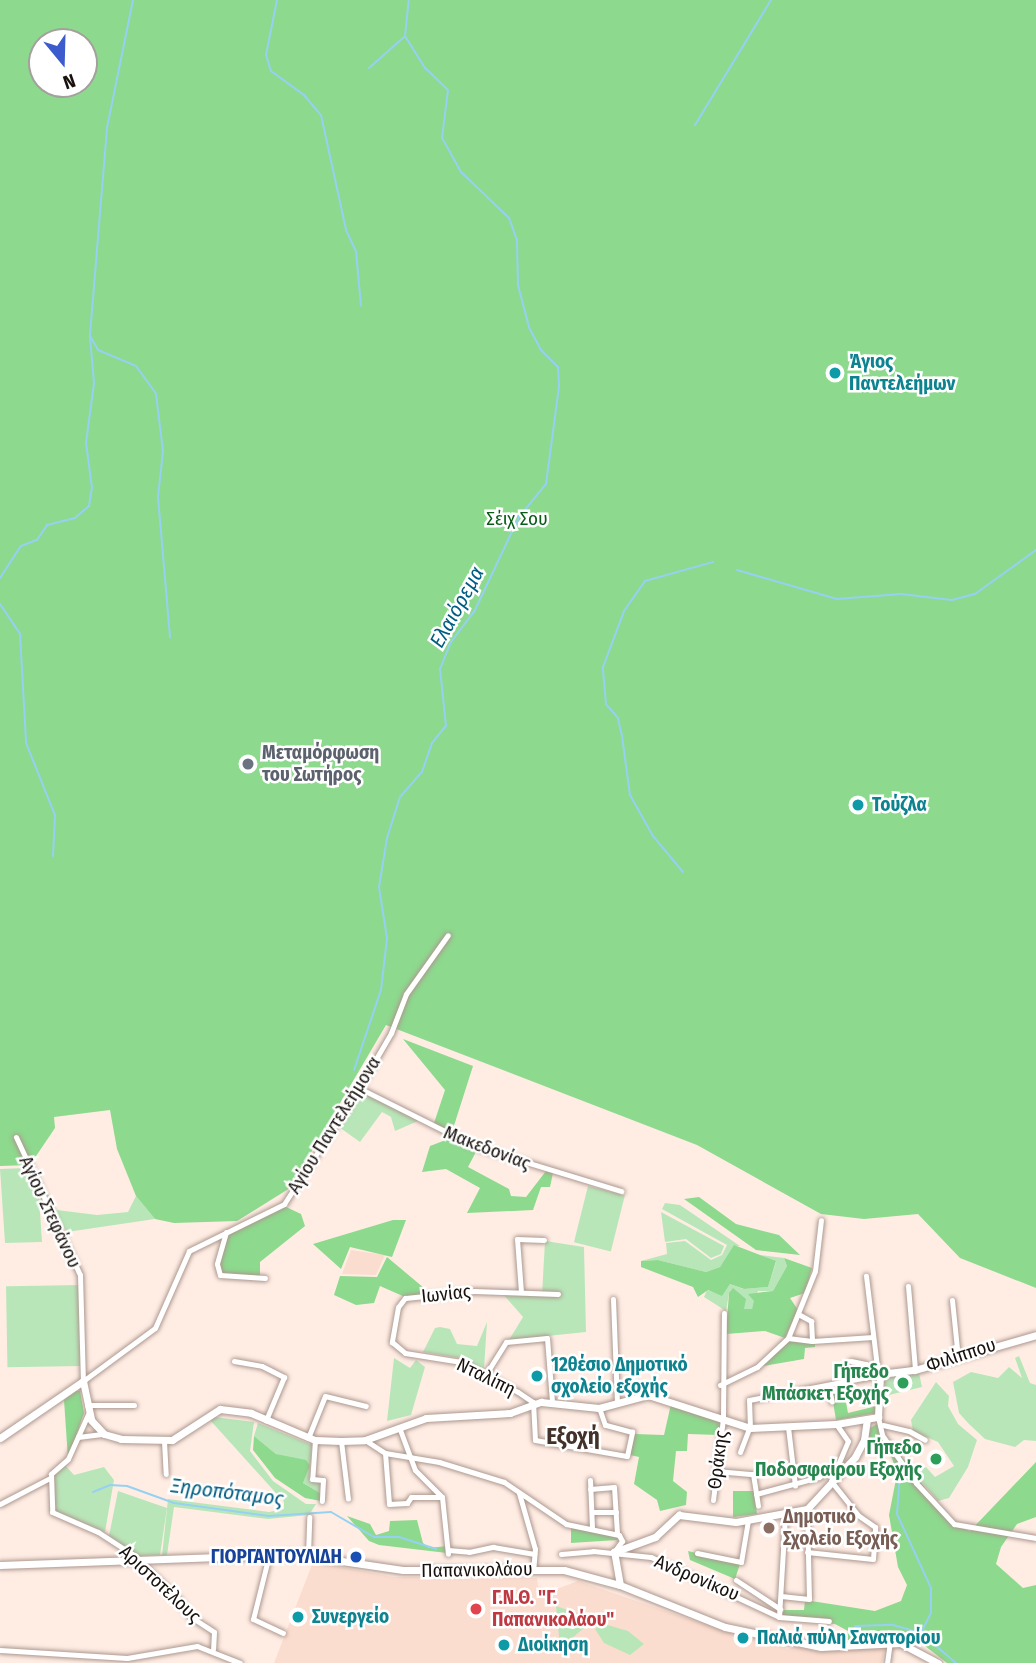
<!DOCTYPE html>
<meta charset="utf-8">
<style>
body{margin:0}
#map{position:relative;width:1036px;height:1663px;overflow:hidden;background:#ffede4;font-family:"Fira Sans Condensed",sans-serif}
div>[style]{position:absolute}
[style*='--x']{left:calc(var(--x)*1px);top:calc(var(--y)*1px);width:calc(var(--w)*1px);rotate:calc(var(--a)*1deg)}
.built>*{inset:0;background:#fbddcf}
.green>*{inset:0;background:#b9e6b9;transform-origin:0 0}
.forest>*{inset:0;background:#8dd98e}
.stream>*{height:2px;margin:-1px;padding:0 1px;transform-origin:1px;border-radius:1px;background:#96d1f2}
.roads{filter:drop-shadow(0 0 2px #ad988f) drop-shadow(0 0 2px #ad988f)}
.street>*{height:5px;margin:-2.5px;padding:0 2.5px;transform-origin:2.5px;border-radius:2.5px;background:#fff}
.secondary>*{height:7px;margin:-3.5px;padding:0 3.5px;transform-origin:3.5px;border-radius:3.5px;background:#fff}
.dots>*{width:19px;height:19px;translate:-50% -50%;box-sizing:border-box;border:4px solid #fff;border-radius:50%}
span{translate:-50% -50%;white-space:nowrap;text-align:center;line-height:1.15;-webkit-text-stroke:5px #fff;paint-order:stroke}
.culture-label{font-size:19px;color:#0d838f;font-weight:700}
.left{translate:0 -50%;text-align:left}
.park-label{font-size:19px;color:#095d18}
.worship-label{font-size:19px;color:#5b616d;font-weight:700}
.street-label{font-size:19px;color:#18110d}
.leisure-label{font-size:19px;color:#27864d;font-weight:700}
.right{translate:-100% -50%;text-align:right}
.education-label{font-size:19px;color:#785e54;font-weight:700}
.transit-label{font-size:19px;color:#164399;font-weight:700}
.health-label{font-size:19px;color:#be3a42;font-weight:700}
.water-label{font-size:21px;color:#005d82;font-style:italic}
.quarter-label{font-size:23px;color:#43322a;font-weight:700}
.north{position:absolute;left:28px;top:28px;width:70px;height:70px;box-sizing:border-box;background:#fff;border:2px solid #a3a09e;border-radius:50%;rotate:161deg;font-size:19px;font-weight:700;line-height:28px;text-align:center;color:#18110d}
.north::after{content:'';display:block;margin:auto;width:24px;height:32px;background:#3c5cce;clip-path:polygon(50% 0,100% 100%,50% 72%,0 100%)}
</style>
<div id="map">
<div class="built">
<i style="clip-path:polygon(351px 1250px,385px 1255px,376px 1275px,342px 1274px)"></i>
<i style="clip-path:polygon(313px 1562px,394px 1577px,537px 1578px,538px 1586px,554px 1590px,578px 1581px,730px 1633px,785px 1645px,786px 1649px,796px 1647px,821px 1652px,885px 1646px,882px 1663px,274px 1663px)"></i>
</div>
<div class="green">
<i style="clip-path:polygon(361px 1091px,401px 1110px,418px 1121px,395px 1131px,391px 1117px,382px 1112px,360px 1142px,339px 1127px)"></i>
<i style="clip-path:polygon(26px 1168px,39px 1197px,42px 1242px,5px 1243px,0 1169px)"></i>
<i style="left:588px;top:1186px;width:38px;height:58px;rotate:14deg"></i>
<i style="clip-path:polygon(48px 1194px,57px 1210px,97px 1215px,128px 1212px,136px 1196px,155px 1219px,67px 1232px,49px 1206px,44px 1195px)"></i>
<i style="clip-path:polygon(665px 1203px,680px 1205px,740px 1246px,734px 1246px,720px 1267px,706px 1272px,658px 1260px,641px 1261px,667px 1254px,666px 1243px,685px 1241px,711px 1260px,722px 1255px,727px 1245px,662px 1209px)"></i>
<i style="clip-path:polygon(661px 1212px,724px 1246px,721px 1254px,711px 1258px,686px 1239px,665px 1242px)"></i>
<i style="clip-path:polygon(545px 1241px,584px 1247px,586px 1332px,509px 1340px,523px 1317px,503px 1294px,542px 1295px)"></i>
<i style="clip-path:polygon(760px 1255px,784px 1258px,787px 1266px,773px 1291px,758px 1291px,752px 1309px,744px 1310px,744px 1304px,729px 1293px,726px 1311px,704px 1297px,707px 1290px,722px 1295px,730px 1284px,743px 1289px,768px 1287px,776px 1262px)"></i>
<i style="left:81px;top:1285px;width:81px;height:75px;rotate:89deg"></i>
<i style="clip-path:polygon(487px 1322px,484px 1369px,460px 1358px,423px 1352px,435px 1328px,440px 1327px,450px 1329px,457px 1344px,477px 1346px)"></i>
<i style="clip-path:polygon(1019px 1356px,1030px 1383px,1036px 1385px,1036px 1441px,1024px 1440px,1015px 1447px,985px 1439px,969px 1424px,959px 1413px,953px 1382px,971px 1372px,998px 1378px,1009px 1367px,1022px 1378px,1015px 1358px)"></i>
<i style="clip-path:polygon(394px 1358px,410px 1368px,416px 1360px,425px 1367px,411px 1415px,387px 1421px)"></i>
<i style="clip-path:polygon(919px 1373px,922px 1387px,885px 1396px,884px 1378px)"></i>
<i style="clip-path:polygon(936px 1382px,949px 1396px,948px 1406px,958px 1424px,977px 1440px,968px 1467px,949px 1498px,938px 1501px,914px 1473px,926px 1467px,935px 1477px,954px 1466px,938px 1442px,913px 1431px,911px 1420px)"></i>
<i style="clip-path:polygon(214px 1417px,254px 1422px,250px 1451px,273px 1481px,306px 1504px,316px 1504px,309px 1515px,268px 1519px,174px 1507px,167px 1555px,162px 1556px,168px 1499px,269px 1512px,284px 1509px,284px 1502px,210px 1420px)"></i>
<i style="clip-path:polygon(258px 1423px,312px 1445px,309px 1481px,320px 1482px,320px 1493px,303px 1483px,310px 1466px,276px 1454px,254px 1436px)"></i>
<i style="clip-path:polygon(65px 1465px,74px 1475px,104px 1467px,114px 1480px,105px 1532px,55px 1511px,53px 1477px)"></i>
<i style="clip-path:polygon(118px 1491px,167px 1508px,160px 1555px,137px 1556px,109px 1536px)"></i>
<i style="clip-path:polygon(556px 1606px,594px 1619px,561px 1648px,560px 1647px)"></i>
<i style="clip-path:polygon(601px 1623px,628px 1631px,644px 1644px,630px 1655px,604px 1643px,595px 1629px)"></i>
</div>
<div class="forest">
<i style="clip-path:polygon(evenodd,0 0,1036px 0,1036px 1288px,960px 1258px,918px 1214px,864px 1219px,821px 1214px,697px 1145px,386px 1025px,290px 1188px,237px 1221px,174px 1223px,155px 1219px,136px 1196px,117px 1149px,110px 1110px,54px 1117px,55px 1128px,30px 1165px,0 1166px,0 0,42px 42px,84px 42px,84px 84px,42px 84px,42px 42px)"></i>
<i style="clip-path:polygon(403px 1039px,473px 1066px,451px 1135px,433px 1126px,445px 1090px)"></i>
<i style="clip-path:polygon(451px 1138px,478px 1148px,468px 1167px,509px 1189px,511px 1196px,526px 1197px,546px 1171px,553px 1173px,550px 1187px,541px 1187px,533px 1210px,467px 1213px,480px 1188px,446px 1169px,422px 1172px,430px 1146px)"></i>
<i style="clip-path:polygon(699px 1197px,736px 1224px,779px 1235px,800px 1255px,756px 1250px,684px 1199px)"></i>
<i style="clip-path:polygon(284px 1206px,301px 1214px,305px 1226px,260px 1262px,260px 1277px,224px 1275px,219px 1266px,228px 1234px)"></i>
<i style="clip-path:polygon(393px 1220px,406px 1220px,392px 1257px,350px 1247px,341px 1269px,313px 1244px)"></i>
<i style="clip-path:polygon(734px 1245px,776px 1261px,768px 1287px,744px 1289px,730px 1284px,722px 1296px,708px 1290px,698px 1297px,693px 1287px,641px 1267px,641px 1261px,658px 1260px,706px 1272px,720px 1267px)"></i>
<i style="clip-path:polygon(387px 1257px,424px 1288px,426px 1294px,405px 1297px,380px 1286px,374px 1303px,356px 1305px,334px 1295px,340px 1276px,377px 1277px)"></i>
<i style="clip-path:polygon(784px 1258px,812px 1268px,805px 1293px,790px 1298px,798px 1310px,785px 1338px,765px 1331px,726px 1334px,729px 1293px,733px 1288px,746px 1299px,744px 1309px,752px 1309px,754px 1301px,748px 1294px,773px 1291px,787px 1266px)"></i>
<i style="clip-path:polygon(788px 1339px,815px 1342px,815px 1347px,805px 1348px,804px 1359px,758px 1367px)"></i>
<i style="clip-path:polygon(843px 1387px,848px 1413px,877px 1406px,876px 1413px,836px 1420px,831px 1390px)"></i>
<i style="clip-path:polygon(76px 1391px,80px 1391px,84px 1413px,68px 1459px,64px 1400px)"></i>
<i style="clip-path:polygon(671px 1404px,720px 1422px,719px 1435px,688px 1434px,687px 1451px,676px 1451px,673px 1481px,687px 1492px,686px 1505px,660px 1511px,657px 1500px,634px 1484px,639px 1457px,630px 1455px,635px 1434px,664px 1435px)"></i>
<i style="clip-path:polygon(877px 1424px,952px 1524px,970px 1531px,1036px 1462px,1036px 1517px,1017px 1524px,1001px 1547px,996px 1564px,1023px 1588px,1036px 1585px,1036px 1663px,947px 1663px,925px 1646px,895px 1636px,847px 1640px,848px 1631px,835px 1624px,781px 1619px,784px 1610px,804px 1610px,805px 1600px,875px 1611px,901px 1601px,907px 1585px,898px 1567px,889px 1515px,897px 1474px,891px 1455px,867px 1445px,870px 1428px)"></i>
<i style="clip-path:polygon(254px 1436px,276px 1454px,306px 1460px,310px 1466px,303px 1483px,320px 1493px,321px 1501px,305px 1498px,275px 1478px,253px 1450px)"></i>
<i style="clip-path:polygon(733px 1491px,754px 1491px,757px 1514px,733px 1517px)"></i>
<i style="clip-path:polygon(347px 1516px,370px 1524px,376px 1535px,389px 1531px,390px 1521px,417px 1520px,423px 1543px,429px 1548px,447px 1546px,447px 1553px,379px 1545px,369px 1541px)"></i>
<i style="clip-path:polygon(571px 1527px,617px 1536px,617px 1540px,571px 1543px)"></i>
<i style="clip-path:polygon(688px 1551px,740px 1564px,735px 1579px,690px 1560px)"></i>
</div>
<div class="stream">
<i style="--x:133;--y:0;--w:131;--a:101.5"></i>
<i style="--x:107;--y:128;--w:209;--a:94.7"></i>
<i style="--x:90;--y:336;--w:16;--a:60"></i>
<i style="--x:98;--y:350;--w:41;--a:22.8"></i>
<i style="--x:136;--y:366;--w:34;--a:54"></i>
<i style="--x:156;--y:394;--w:57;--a:83"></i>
<i style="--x:163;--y:451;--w:46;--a:96.2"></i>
<i style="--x:158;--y:497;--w:141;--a:85.1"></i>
<i style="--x:277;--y:0;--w:56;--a:101.3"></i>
<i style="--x:266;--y:55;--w:17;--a:73"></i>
<i style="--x:271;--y:71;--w:41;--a:36"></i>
<i style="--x:304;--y:95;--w:26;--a:50"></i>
<i style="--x:321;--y:115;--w:118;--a:77.7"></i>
<i style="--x:346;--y:230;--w:23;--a:65"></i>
<i style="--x:356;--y:251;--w:55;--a:84.8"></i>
<i style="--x:369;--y:68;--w:48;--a:-41.6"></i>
<i style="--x:405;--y:36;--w:36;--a:-84"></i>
<i style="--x:695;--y:125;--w:146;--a:-58.7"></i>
<i style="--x:90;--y:337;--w:46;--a:85"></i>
<i style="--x:94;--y:383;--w:61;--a:97.6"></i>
<i style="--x:86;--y:443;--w:45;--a:82.4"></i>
<i style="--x:737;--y:570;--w:104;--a:16.2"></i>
<i style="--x:837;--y:599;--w:64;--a:-4.5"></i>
<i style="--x:901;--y:594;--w:51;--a:6.7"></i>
<i style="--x:952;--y:600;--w:24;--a:-15"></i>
<i style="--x:975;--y:594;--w:75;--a:-35.8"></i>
<i style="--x:0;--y:578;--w:38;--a:-57"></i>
<i style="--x:21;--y:546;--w:17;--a:-21"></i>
<i style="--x:37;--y:540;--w:18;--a:-56"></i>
<i style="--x:47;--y:525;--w:29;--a:-14"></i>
<i style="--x:75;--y:518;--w:18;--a:-41"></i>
<i style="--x:89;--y:506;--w:19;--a:-81"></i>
<i style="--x:0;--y:604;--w:36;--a:56"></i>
<i style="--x:20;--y:634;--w:109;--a:86.8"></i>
<i style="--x:26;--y:743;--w:78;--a:68.1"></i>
<i style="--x:55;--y:815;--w:41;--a:92.8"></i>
<i style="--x:683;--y:872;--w:47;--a:-129.8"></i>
<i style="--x:653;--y:836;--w:47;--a:-119.3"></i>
<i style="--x:630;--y:795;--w:60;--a:-97.7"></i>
<i style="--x:622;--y:736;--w:18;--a:-103"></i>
<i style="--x:618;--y:718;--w:18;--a:-131"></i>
<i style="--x:606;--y:704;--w:37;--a:-95"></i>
<i style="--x:603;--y:667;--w:60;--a:-69.4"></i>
<i style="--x:624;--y:611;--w:37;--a:-55"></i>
<i style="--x:645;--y:581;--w:71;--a:-15.6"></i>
<i style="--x:354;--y:1070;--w:84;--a:-71.4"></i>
<i style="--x:381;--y:990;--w:52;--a:-83.4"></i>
<i style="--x:387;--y:938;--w:52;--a:-98.9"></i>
<i style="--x:379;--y:887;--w:50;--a:-80.7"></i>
<i style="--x:387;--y:838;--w:43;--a:-72.4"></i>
<i style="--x:400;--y:797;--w:33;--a:-49"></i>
<i style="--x:422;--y:772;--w:31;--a:-71"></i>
<i style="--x:432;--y:743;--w:22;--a:-51"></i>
<i style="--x:446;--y:726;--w:57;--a:-96"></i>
<i style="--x:440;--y:669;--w:29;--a:-68"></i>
<i style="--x:451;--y:642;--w:40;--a:-53"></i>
<i style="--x:475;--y:610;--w:103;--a:-64.7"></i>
<i style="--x:519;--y:517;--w:43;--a:-50.7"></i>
<i style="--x:546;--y:484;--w:99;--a:-82.4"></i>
<i style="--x:559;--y:386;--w:19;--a:-93"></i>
<i style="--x:558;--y:367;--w:24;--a:-135"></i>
<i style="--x:541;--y:350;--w:26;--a:-118"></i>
<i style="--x:529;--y:327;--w:43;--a:-104.7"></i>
<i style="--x:518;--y:285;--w:45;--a:-91.3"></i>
<i style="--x:517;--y:240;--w:23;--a:-110"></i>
<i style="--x:509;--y:218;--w:66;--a:-136.2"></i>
<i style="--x:461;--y:172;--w:39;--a:-119"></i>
<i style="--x:442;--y:138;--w:48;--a:-82.9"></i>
<i style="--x:448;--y:90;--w:32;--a:-136"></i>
<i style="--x:425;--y:68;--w:38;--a:-122"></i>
<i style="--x:900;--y:1473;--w:41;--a:94.2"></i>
<i style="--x:897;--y:1514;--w:81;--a:65.3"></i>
<i style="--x:931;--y:1588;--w:25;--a:90"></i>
<i style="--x:931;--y:1613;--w:22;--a:117"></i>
<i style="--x:93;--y:1492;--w:18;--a:-22"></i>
<i style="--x:110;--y:1485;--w:17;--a:3"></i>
<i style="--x:127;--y:1486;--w:50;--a:19.9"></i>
<i style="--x:174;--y:1503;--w:96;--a:7.8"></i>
<i style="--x:269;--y:1516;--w:62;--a:-3.7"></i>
<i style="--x:331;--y:1512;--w:50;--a:30.2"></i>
<i style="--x:374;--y:1537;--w:25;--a:0"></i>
<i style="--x:399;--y:1537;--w:39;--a:18"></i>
<i style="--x:855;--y:1626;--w:38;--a:-2"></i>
<i style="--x:893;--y:1625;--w:29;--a:16"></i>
<i style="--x:921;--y:1633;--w:46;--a:40.6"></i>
</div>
<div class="roads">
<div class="street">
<i style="--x:359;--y:1088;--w:132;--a:26.6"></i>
<i style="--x:477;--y:1147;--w:151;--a:17"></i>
<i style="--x:16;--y:1137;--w:152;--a:65.1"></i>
<i style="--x:80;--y:1275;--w:106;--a:88.4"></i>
<i style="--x:226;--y:1232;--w:33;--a:106"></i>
<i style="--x:217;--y:1264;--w:11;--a:75"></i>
<i style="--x:220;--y:1275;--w:45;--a:3.8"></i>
<i style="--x:908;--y:1286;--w:84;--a:85.2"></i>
<i style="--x:521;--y:1292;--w:53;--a:-94.3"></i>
<i style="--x:517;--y:1239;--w:27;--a:2"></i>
<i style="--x:558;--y:1294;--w:84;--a:-178"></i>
<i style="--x:474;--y:1291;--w:69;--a:174.2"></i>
<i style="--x:405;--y:1298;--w:11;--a:128"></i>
<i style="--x:398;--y:1307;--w:36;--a:100"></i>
<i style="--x:392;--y:1342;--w:17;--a:40"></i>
<i style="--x:405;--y:1353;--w:57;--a:9.1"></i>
<i style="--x:461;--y:1362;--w:64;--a:27.8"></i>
<i style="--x:518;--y:1392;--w:18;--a:34"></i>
<i style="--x:533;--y:1402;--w:38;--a:87"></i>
<i style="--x:535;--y:1440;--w:93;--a:9.9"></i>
<i style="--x:627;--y:1456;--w:25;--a:-78"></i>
<i style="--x:632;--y:1432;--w:28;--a:-165"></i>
<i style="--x:605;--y:1425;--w:18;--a:-109"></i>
<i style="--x:613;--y:1299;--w:104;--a:87.8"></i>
<i style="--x:952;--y:1300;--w:58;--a:84.1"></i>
<i style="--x:800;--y:1315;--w:13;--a:29"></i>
<i style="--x:811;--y:1321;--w:20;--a:87"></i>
<i style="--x:812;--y:1341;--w:61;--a:-3.8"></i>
<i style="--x:788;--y:1338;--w:24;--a:7"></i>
<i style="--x:234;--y:1361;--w:28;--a:10"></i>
<i style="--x:262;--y:1366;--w:25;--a:27"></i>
<i style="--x:284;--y:1377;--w:47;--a:112.7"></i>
<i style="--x:851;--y:1361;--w:15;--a:11"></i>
<i style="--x:866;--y:1364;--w:14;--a:94"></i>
<i style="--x:486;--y:1374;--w:38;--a:-58"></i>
<i style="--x:506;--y:1342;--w:41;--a:-5.6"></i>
<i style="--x:547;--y:1338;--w:64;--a:85.5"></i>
<i style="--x:83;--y:1381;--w:89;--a:-36.4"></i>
<i style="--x:155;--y:1328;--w:84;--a:-66.2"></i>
<i style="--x:189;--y:1251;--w:106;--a:-26.3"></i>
<i style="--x:284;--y:1204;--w:138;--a:-57.1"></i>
<i style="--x:359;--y:1088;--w:64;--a:-59.8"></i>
<i style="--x:391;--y:1033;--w:42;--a:-69"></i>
<i style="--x:406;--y:994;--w:72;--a:-54.6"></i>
<i style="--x:720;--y:1385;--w:41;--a:-25.9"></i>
<i style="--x:757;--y:1367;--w:42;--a:-43.1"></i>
<i style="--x:788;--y:1338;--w:72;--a:-68.1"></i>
<i style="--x:815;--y:1271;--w:51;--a:-83.3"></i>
<i style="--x:828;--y:1385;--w:17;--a:77"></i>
<i style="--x:87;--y:1405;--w:47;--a:0"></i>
<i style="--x:89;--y:1412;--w:51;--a:114.1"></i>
<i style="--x:68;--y:1459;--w:23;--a:139"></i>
<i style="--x:51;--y:1474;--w:38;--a:88"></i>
<i style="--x:52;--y:1512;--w:50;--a:23.5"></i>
<i style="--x:98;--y:1532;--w:40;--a:32.9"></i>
<i style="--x:132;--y:1554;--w:64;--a:44.4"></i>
<i style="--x:178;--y:1599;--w:22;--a:54"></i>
<i style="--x:191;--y:1617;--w:27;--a:33"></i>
<i style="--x:214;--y:1632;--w:17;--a:93"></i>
<i style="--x:878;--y:1417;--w:18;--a:77"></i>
<i style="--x:882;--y:1435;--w:59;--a:54.7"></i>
<i style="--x:916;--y:1483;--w:56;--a:47.2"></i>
<i style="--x:954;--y:1524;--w:83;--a:9.7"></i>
<i style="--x:883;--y:1425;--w:27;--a:13"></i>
<i style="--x:909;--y:1431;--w:18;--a:29"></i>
<i style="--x:399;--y:1427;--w:46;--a:69.6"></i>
<i style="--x:415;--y:1470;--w:38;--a:45"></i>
<i style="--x:442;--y:1497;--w:57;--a:84"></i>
<i style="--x:788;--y:1427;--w:59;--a:83.2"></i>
<i style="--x:750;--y:1428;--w:28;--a:-92"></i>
<i style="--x:749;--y:1400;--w:131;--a:-11"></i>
<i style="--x:878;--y:1375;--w:100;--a:-96.9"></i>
<i style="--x:78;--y:1437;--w:26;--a:-7"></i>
<i style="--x:308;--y:1438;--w:45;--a:-68"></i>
<i style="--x:325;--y:1396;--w:42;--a:13.7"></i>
<i style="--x:315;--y:1440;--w:39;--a:94"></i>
<i style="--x:312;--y:1479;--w:11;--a:5"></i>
<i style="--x:323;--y:1480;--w:21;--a:93"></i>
<i style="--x:365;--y:1440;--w:24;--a:33"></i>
<i style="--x:385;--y:1453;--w:55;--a:9.5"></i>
<i style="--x:439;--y:1462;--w:68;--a:17.1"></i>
<i style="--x:504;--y:1482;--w:75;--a:34.1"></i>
<i style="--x:566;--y:1524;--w:54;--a:11.7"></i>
<i style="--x:619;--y:1535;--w:7;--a:63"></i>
<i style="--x:622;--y:1541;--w:14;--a:126"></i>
<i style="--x:164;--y:1441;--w:33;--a:87"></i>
<i style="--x:341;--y:1441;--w:58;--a:83.1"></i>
<i style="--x:740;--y:1452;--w:26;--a:-69"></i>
<i style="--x:385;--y:1453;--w:51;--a:85.5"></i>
<i style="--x:389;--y:1504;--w:18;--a:-3"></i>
<i style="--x:407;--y:1503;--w:7;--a:-56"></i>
<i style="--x:411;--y:1497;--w:31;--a:0"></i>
<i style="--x:716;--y:1471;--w:37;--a:5"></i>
<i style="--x:753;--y:1474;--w:32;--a:81"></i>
<i style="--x:590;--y:1480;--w:48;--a:87.6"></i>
<i style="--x:590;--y:1489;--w:24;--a:-5"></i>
<i style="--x:614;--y:1487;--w:47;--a:86.3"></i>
<i style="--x:519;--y:1493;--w:58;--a:74.1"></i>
<i style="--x:535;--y:1549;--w:21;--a:95"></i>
<i style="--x:756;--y:1494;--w:65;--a:-15.1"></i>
<i style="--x:819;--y:1477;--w:23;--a:-34"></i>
<i style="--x:713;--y:1500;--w:82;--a:-83"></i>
<i style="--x:723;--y:1419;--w:106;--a:-89.5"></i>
<i style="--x:0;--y:1504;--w:56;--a:-27.5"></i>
<i style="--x:592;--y:1512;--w:24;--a:0"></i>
<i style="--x:448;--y:1550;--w:21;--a:5"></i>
<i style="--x:469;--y:1552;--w:25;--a:-12"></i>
<i style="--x:493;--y:1547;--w:42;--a:9.7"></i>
<i style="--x:807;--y:1552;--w:66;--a:6.1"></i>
<i style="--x:873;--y:1559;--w:32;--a:-86"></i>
<i style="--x:875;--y:1527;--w:21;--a:-145"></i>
<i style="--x:858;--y:1515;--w:43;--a:-128.5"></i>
<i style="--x:831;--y:1481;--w:43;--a:-67"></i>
<i style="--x:848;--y:1441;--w:21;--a:-125"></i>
<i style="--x:697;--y:1553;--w:45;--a:11.6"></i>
<i style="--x:741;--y:1562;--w:43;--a:-80.5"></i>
<i style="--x:561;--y:1554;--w:32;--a:-5"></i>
<i style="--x:593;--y:1551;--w:58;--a:5.9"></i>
<i style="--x:651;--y:1557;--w:141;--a:25.1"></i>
<i style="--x:779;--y:1617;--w:50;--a:4.6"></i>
<i style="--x:269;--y:1555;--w:66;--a:104"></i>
<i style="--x:253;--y:1619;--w:33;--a:25"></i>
<i style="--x:308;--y:1555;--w:38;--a:-88"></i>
<i style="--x:736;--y:1580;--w:53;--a:33.4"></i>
<i style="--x:781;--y:1596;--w:28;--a:6"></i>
<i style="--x:809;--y:1599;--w:90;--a:-91.3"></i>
<i style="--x:779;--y:1617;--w:102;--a:-86.6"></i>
<i style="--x:0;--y:1650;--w:127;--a:3.6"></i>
<i style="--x:127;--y:1658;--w:71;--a:-9.7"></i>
<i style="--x:197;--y:1646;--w:46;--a:21.6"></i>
<i style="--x:887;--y:1663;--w:21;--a:-82"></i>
</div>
<div class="secondary">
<i style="--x:0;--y:1438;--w:101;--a:-34.5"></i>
<i style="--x:83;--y:1381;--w:40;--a:78"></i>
<i style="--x:91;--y:1420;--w:19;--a:47"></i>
<i style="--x:104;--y:1434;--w:18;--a:16"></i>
<i style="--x:121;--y:1439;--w:51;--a:1.1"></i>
<i style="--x:172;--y:1440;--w:57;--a:-32.9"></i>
<i style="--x:220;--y:1409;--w:31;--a:7"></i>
<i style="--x:251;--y:1413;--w:69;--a:22.9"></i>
<i style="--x:315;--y:1440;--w:26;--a:2"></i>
<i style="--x:341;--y:1441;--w:24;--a:-2"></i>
<i style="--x:365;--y:1440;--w:65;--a:-19.8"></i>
<i style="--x:426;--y:1418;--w:84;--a:-3.4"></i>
<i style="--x:510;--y:1413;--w:33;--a:-20"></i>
<i style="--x:541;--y:1402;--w:58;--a:5.9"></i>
<i style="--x:599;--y:1408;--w:51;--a:-14.9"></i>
<i style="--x:648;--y:1395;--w:107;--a:17.9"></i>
<i style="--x:750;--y:1428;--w:86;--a:-2.7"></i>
<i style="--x:836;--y:1424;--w:43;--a:-9.5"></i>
<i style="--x:878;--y:1417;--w:43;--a:-87.3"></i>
<i style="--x:880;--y:1374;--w:35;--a:-7"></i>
<i style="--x:915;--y:1370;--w:126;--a:-16.1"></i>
<i style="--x:0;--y:1565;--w:294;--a:-2.1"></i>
<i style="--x:294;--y:1554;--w:110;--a:8.4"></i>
<i style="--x:403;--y:1570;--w:161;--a:0"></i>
<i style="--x:564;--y:1570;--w:58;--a:15"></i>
<i style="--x:620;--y:1585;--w:113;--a:21.8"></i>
<i style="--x:725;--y:1627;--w:98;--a:11.8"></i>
<i style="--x:821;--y:1647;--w:79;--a:-2.9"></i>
<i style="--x:900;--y:1643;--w:43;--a:27.8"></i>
<i style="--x:620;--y:1585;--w:34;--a:-100"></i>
<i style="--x:614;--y:1552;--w:44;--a:-20.1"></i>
<i style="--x:655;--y:1537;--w:33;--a:-43"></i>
<i style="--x:679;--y:1515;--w:57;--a:7"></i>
<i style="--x:736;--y:1522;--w:72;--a:-10.4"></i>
<i style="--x:807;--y:1509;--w:71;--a:-47.3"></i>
<i style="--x:855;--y:1457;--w:19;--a:-62"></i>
<i style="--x:864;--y:1440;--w:21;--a:-82"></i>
</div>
</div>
<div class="dots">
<i style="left:835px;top:373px;background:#0f9aa8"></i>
<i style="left:248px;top:764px;background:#6b7280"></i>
<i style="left:858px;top:805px;background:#0f9aa8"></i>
<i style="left:537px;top:1376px;background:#0f9aa8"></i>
<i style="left:903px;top:1383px;background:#2e9e5b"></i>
<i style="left:936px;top:1459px;background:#2e9e5b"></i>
<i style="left:769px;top:1528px;background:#8d6e63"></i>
<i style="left:356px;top:1557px;background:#1a4fb4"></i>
<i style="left:476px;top:1609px;background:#e0444e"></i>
<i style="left:298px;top:1617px;background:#0f9aa8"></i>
<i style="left:743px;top:1638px;background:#0f9aa8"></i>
<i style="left:504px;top:1645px;background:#0f9aa8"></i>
</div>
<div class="culture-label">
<span class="left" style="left:849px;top:373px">Άγιος<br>Παντελεήμων</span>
<span class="left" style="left:872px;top:805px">Τούζλα</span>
<span class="left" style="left:551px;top:1376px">12θέσιο Δημοτικό<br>σχολείο εξοχής</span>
<span class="left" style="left:312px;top:1617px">Συνεργείο</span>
<span class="left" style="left:757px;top:1638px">Παλιά πύλη Σανατορίου</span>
<span class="left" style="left:518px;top:1645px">Διοίκηση</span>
</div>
<div class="park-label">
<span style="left:517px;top:519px">Σέιχ Σου</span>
</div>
<div class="worship-label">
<span class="left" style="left:262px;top:764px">Μεταμόρφωση<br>του Σωτήρος</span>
</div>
<div class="street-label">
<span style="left:334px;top:1125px;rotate:-58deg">Αγίου Παντελεήμονα</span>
<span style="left:487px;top:1148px;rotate:21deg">Μακεδονίας</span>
<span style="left:50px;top:1212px;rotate:65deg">Αγίου Στεφάνου</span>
<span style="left:446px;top:1294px;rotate:-6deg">Ιωνίας</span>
<span style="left:961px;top:1355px;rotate:-18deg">Φιλίππου</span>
<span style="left:486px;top:1377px;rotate:26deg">Νταλίπη</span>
<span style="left:718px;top:1460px;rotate:-83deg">Θράκης</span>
<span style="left:477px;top:1570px;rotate:-1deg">Παπανικολάου</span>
<span style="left:697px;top:1578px;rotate:23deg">Ανδρονίκου</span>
<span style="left:160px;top:1584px;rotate:43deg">Αριστοτέλους</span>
</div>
<div class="leisure-label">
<span class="right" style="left:889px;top:1383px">Γήπεδο<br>Μπάσκετ Εξοχής</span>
<span class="right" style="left:922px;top:1459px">Γήπεδο<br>Ποδοσφαίρου Εξοχής</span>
</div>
<div class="education-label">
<span class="left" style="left:783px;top:1528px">Δημοτικό<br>Σχολείο Εξοχής</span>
</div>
<div class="transit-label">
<span class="right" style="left:342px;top:1557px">ΓΙΟΡΓΑΝΤΟΥΛΙΔΗ</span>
</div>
<div class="health-label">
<span class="left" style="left:492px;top:1609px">Γ.Ν.Θ. "Γ.<br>Παπανικολάου"</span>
</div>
<div class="water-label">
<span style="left:457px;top:607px;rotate:-61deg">Ελαιόρεμα</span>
<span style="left:227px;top:1492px;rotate:7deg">Ξηροπόταμος</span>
</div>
<div class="quarter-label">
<span style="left:573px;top:1436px">Εξοχή</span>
</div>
<div class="north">N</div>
</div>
